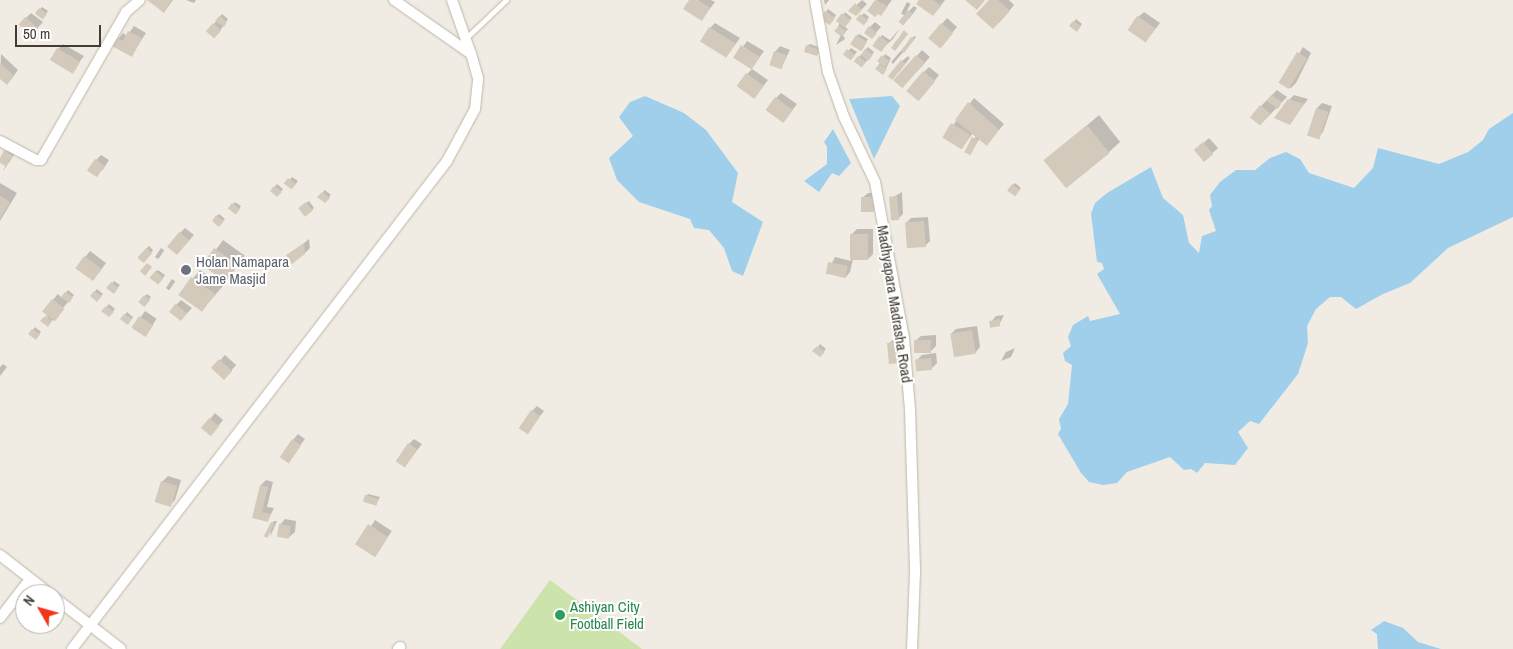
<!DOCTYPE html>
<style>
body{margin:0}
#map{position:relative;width:1513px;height:649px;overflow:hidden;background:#f0ece3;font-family:"Archivo Narrow",sans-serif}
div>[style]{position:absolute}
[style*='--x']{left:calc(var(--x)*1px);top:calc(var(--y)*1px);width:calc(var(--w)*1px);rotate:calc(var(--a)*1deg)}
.green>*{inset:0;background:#cce4ac}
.water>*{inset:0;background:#a0cfec}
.shadow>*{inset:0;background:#0003;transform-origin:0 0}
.building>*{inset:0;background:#d4cabc;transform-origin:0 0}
.roads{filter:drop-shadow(0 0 1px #beb6a9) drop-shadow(0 0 1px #beb6a9)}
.lane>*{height:5px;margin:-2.5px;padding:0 2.5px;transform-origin:2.5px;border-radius:2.5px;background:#fff}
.street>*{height:10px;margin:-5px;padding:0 5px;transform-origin:5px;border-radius:5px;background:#fff}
.dots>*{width:14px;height:14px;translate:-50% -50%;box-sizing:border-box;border:2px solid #fff;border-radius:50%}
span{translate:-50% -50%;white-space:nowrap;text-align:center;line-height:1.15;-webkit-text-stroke:4px #fff;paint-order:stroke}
.worship-label{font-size:15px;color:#5b616d}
.left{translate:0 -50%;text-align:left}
.street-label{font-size:15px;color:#423c33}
.leisure-label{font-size:15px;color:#27864d}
.north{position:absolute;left:15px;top:584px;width:50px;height:50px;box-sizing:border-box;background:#fff;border:1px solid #b3b1ad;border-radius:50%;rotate:308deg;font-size:14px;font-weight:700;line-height:20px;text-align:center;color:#423c33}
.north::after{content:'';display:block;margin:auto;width:18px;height:22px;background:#f13519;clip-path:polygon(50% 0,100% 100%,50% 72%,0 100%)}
.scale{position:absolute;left:15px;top:25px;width:86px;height:22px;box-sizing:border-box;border:2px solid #423c33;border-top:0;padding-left:6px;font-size:15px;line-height:18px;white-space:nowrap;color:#423c33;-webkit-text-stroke:4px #fff;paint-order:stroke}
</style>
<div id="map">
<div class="green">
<i style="clip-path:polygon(550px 580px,642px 649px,500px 649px)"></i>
</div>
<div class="water">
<i style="clip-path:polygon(645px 96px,684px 113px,706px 130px,738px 173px,732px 202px,763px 222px,743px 276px,732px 271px,724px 248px,709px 230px,694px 228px,690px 219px,639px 202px,617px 180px,609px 158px,633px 136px,619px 117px,630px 102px)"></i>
<i style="clip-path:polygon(892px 96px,900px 106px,874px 159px,849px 99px)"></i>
<i style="clip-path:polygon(1513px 113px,1513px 217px,1448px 248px,1410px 283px,1383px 294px,1356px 309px,1341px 297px,1330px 297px,1316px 309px,1307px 326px,1308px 343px,1298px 374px,1259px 424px,1250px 421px,1238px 432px,1248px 448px,1235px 465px,1205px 463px,1197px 473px,1191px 469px,1184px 470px,1170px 457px,1127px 472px,1117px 483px,1103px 485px,1089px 482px,1081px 473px,1058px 434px,1061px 429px,1059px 419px,1068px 404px,1072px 365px,1065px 361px,1063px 353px,1071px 346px,1068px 337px,1073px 325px,1088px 316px,1090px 321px,1120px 314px,1097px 274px,1104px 269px,1102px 263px,1097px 262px,1091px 214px,1095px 203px,1107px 193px,1151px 167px,1163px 198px,1183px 215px,1189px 243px,1199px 253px,1202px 236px,1216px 231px,1209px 210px,1212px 206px,1210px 195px,1220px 182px,1236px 170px,1255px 170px,1270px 158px,1286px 152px,1300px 159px,1309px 173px,1354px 188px,1373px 168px,1378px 148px,1439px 164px,1468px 152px,1483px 140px,1489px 129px)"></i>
<i style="clip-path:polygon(833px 129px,851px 163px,839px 176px,832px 173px,819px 192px,804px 181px,827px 164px,827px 147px,824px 142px)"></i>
<i style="clip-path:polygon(1384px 621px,1403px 628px,1418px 642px,1441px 649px,1378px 649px,1377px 634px,1371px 630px)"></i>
</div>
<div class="shadow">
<i style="clip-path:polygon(148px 0,173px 0,164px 12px)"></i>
<i style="clip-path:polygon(186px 0,196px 0,194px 3px)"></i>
<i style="clip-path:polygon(691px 0,711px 0,715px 2px,702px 19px)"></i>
<i style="clip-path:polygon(824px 0,829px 0,825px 5px)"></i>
<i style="clip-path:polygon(862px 0,867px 4px,856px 15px,850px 11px)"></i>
<i style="clip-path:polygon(877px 0,892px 0,881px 14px,869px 11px)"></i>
<i style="clip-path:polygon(921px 0,945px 0,938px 9px)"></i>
<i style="clip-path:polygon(991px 0,1009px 0,1014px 5px,999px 23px)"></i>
<i style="left:907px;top:2px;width:4px;height:13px;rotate:27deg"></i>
<i style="clip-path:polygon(914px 6px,917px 8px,909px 19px,909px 11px)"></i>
<i style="clip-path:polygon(42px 7px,48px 11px,45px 16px,40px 9px)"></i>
<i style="clip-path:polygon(828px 9px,836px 15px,832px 22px,822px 18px)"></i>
<i style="clip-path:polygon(845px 12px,852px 18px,845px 27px,848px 29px,843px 35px,845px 39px,836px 45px,841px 35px,836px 31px)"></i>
<i style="clip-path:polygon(1144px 12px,1160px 23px,1146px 41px,1138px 17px)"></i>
<i style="clip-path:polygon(31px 13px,43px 22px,32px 34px,26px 18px)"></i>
<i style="clip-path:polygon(864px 13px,869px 17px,866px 22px,858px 20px)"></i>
<i style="clip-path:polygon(222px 14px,228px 19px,217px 35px,214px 24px)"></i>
<i style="clip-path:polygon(947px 18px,957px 27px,945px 41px,942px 24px)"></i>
<i style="clip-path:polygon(1076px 19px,1082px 24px,1079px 28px,1071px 26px)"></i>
<i style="clip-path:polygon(875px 22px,881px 27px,872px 37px,870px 27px)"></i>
<i style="clip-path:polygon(715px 23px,740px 38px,726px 57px,710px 28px)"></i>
<i style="clip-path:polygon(134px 26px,146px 33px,132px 55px,118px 39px,123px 33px,127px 36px)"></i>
<i style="clip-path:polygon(900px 28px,893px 39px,883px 48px,874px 45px,882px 35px,890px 40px)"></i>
<i style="clip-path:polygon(859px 34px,868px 39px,862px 48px,857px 36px)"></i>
<i style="clip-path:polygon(914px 36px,916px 37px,893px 64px,891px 62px)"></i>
<i style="clip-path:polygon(747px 41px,764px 51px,752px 68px,735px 58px)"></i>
<i style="clip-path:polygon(63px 44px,84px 56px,72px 72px,58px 49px)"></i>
<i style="clip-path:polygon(810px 44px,821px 48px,817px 55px,807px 46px)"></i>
<i style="clip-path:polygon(780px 46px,790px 50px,781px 68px,775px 52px)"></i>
<i style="clip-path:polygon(868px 47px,874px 52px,864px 64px,859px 57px)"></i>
<i style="clip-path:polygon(1303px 47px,1311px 53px,1296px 83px,1291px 88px,1281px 84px)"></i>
<i style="clip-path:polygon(851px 48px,857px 52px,851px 59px,845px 55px)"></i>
<i style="clip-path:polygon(922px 50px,930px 57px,908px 81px,896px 81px)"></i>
<i style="clip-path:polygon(1px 54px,18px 70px,12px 78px,0 77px)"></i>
<i style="clip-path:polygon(885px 54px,891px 58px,885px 71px,876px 69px)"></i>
<i style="clip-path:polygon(908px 56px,910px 58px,898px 73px,902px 61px)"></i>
<i style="clip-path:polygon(929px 67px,939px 75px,924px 94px,924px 72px)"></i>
<i style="clip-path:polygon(752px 69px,768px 80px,755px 97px,747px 74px)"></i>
<i style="clip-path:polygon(1277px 90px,1287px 97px,1261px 124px,1261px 106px)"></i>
<i style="clip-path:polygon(781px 93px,797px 104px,784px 121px,776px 98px)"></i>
<i style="clip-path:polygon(1294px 95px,1308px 99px,1290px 123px,1289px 100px)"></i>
<i style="clip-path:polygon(974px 98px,1004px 124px,987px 144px,980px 138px,970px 154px,976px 135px,973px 133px,961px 149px,944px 137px)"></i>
<i style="clip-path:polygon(1322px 103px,1332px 106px,1323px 132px,1318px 138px,1317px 108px)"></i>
<i style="clip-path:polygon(1099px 115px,1120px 142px,1109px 152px,1046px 161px)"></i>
<i style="clip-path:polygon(1209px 138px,1218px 148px,1205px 160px,1201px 145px)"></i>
<i style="clip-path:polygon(8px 149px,15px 153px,9px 163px,0 161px)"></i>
<i style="clip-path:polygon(101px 155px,109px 160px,102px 171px,96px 160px)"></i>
<i style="clip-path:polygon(292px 177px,298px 181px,294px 186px,286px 184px)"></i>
<i style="clip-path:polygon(0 183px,17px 193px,0 221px)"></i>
<i style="clip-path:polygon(1015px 183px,1021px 188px,1017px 192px,1013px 185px)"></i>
<i style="clip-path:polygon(277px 184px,283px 189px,280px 193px,271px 191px)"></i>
<i style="clip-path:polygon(325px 190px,331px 195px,327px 199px,323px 192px)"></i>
<i style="clip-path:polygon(902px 192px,903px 214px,898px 219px,890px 199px)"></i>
<i style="clip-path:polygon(868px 193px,879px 193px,879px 205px,874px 210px,862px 198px)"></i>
<i style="clip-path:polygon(309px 201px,314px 208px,312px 210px,302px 206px)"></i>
<i style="clip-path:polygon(235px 202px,241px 206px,238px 211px,233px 204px)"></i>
<i style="clip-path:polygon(219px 214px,225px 219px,219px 225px,217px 216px)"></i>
<i style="clip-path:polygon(928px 217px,930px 241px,925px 246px,906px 223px,911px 218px)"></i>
<i style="clip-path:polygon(185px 228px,194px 235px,178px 253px,180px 233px)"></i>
<i style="clip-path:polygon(857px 229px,873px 229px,873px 254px,868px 259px,853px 259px,850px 272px,845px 278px,827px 273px,835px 257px,851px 261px,852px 234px)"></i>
<i style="clip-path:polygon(309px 239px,310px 248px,305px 253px,288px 256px)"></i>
<i style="left:223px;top:240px;width:27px;height:32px;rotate:36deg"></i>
<i style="left:149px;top:246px;width:6px;height:16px;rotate:45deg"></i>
<i style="left:161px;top:248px;width:4px;height:11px;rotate:34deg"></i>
<i style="clip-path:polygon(90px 251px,106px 263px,98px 274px,77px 267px)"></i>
<i style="clip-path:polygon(158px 270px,165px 275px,161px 281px,155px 272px)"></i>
<i style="clip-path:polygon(200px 270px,223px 286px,202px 310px,180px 294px)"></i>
<i style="left:172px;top:279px;width:4px;height:11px;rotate:34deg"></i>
<i style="clip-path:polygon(114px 281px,120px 285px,114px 292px,108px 288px)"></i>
<i style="clip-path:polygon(97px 289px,103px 294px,97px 300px,91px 296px)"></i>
<i style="clip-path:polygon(68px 290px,74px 295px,50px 323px,44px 310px,58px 294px,62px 298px)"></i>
<i style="clip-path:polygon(147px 294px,151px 297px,144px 306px,139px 302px)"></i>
<i style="clip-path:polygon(181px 300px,192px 308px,181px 320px,176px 305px)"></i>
<i style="clip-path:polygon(109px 304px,115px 309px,111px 314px,103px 311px)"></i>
<i style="left:145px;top:311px;width:14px;height:20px;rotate:34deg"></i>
<i style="left:127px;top:312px;width:8px;height:9px;rotate:40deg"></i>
<i style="clip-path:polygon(1004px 315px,999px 325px,991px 322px,996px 316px)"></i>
<i style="clip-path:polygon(977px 326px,980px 347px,975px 353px,951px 334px,956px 329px)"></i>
<i style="clip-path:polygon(35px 327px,41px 332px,38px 336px,30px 334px)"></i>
<i style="clip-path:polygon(936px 335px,936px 346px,931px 351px,915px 341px,921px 336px)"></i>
<i style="clip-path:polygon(904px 338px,906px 356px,901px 362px,888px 344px,894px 339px)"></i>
<i style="clip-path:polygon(820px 344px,826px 349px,822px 353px,818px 347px)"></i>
<i style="clip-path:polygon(1015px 348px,1011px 357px,1001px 361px,1006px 352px)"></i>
<i style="clip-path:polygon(936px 353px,937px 363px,932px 368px,917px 360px,922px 355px)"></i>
<i style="left:225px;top:355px;width:15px;height:18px;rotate:42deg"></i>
<i style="clip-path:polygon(3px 364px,7px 367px,0 376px,0 367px)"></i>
<i style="clip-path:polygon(537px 406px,544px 411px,527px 433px,532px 411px)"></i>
<i style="clip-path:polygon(215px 413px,223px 420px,216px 429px,210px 419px)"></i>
<i style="clip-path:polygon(298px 434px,305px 439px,288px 461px,293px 440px)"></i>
<i style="clip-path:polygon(414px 439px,422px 444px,405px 466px,409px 444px)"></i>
<i style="clip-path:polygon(168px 476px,181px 480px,175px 500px,170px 505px,162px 482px)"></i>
<i style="clip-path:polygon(266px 480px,273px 482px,267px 507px,274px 508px,268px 520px,253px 517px,261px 485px)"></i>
<i style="clip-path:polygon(368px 494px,380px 497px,376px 504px,366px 496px)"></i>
<i style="clip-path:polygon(285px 519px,296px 521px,295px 532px,289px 537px,280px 525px)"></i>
<i style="left:375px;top:520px;width:20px;height:30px;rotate:33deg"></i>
<i style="clip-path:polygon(274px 521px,277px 521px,270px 537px,272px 523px)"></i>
</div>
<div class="building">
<i style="clip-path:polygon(147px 0,172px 0,164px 13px)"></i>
<i style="clip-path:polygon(689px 0,698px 0,710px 8px,702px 21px,683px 9px)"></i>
<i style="clip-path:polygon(875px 0,888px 6px,881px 16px,878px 14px,875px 17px,867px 11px)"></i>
<i style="clip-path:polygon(919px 0,933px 0,941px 6px,933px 16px,916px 4px)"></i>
<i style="clip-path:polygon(965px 0,985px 0,977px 10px)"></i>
<i style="clip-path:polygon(989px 0,998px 0,1010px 11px,993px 29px,976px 14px)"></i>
<i style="clip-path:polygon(855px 3px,862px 10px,856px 16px,848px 11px)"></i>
<i style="left:39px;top:8px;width:10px;height:7px;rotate:37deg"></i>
<i style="left:908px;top:10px;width:6px;height:15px;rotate:39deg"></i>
<i style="left:825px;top:11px;width:12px;height:9px;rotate:35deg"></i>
<i style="left:842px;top:13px;width:11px;height:10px;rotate:38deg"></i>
<i style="left:860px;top:14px;width:10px;height:7px;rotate:37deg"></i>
<i style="clip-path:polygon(219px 16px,227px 22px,224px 27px,215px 21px)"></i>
<i style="left:1137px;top:16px;width:22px;height:17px;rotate:34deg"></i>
<i style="left:25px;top:17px;width:17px;height:10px;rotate:40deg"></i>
<i style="clip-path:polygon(1073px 21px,1081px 26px,1077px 32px,1069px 26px)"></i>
<i style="left:213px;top:23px;width:11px;height:11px;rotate:41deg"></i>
<i style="left:941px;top:23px;width:16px;height:20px;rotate:40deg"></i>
<i style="clip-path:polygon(839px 26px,846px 31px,842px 37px,834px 31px)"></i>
<i style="clip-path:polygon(869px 26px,877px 33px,872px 39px,864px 33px)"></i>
<i style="left:709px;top:27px;width:31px;height:17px;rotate:32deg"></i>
<i style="clip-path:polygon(904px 30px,908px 34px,895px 51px,891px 48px)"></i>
<i style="clip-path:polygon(128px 31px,142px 38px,132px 57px,112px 46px,117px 38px,123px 41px)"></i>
<i style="left:856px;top:35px;width:13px;height:11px;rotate:32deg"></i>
<i style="left:879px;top:36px;width:11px;height:12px;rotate:34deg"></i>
<i style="clip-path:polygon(911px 37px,914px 40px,904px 53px,901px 51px)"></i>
<i style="left:741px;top:45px;width:22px;height:15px;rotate:32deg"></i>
<i style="clip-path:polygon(806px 45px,819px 50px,817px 56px,804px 52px)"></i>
<i style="left:57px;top:48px;width:27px;height:14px;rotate:31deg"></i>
<i style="left:847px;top:49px;width:10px;height:7px;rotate:37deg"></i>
<i style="clip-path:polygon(865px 49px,873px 55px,868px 61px,861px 55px)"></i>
<i style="left:774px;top:51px;width:13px;height:15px;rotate:18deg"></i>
<i style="left:1297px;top:52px;width:12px;height:36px;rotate:31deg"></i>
<i style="clip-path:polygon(882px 55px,889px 61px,885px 67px,877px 61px)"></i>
<i style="left:916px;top:55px;width:12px;height:34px;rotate:42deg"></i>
<i style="left:858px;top:56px;width:10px;height:7px;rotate:37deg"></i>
<i style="left:901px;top:60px;width:6px;height:21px;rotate:39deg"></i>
<i style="clip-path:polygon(0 63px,14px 76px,7px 85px,0 79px)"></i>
<i style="clip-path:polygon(879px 64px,887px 69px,883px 75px,875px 69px)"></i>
<i style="left:923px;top:71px;width:16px;height:26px;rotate:40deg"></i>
<i style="left:746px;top:73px;width:22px;height:16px;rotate:36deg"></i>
<i style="clip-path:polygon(1271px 95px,1282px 102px,1278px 109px,1267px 101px)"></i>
<i style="left:775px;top:97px;width:22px;height:16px;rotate:36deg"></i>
<i style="clip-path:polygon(1288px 99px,1304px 104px,1290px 125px,1274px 118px)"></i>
<i style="clip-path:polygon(968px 102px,999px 130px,987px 146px,955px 120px)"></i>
<i style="left:1260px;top:105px;width:13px;height:16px;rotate:39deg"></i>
<i style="left:1316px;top:108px;width:13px;height:29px;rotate:18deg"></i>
<i style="left:951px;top:123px;width:23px;height:17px;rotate:31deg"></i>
<i style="left:1087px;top:125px;width:36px;height:56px;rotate:51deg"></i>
<i style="left:972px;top:137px;width:7px;height:17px;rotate:27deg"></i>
<i style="left:1203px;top:142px;width:16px;height:12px;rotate:50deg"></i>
<i style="clip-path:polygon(4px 150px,13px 156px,3px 172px,5px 166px,0 163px,0 158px)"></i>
<i style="left:95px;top:159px;width:12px;height:14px;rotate:35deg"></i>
<i style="left:288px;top:178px;width:10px;height:7px;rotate:37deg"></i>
<i style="left:1012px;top:184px;width:10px;height:8px;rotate:37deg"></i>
<i style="clip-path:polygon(274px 186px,282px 192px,277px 197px,270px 191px)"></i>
<i style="clip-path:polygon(322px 192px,330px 198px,325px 203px,317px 197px)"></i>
<i style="clip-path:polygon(0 196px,10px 202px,0 219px)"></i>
<i style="left:897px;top:196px;width:24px;height:8px;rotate:85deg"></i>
<i style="left:874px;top:197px;width:15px;height:13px;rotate:90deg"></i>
<i style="left:306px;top:202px;width:11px;height:10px;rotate:52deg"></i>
<i style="left:232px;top:203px;width:10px;height:7px;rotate:37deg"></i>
<i style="clip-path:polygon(216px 215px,224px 221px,219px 227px,212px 221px)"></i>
<i style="left:924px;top:221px;width:26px;height:19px;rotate:86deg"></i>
<i style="left:179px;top:232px;width:13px;height:19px;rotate:39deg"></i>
<i style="left:850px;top:234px;width:18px;height:26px"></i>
<i style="clip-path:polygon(304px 243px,305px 254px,292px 264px,286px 255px)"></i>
<i style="left:146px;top:248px;width:8px;height:13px;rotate:40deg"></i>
<i style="left:214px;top:248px;width:29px;height:21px;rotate:35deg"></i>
<i style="left:84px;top:256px;width:22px;height:15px;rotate:36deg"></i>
<i style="left:828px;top:262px;width:20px;height:12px;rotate:11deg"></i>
<i style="clip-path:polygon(147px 263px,152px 267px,145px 276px,140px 271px)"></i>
<i style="left:155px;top:271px;width:11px;height:9px;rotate:38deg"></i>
<i style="left:191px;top:277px;width:29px;height:22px;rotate:35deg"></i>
<i style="clip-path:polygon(111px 282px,118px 288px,114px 294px,106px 288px)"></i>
<i style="clip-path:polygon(94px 291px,102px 296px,97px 302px,90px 296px)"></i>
<i style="clip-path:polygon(65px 292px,73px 297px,69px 303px,61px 297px)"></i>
<i style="left:144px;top:295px;width:8px;height:9px;rotate:40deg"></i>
<i style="left:52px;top:299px;width:16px;height:16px;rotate:38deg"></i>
<i style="left:175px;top:304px;width:15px;height:10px;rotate:37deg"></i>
<i style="clip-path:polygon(106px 306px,114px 312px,109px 317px,101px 311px)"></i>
<i style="clip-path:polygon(124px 314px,132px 319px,128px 325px,120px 319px)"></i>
<i style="clip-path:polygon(45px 316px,52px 321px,48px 327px,40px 321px)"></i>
<i style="left:139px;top:316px;width:17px;height:14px;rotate:33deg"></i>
<i style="clip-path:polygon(1000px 319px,1000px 326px,990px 328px,989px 321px)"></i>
<i style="clip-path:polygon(32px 329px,40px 334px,36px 340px,28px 334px)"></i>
<i style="left:972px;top:330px;width:24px;height:22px;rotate:81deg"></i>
<i style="left:931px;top:340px;width:13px;height:17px;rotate:90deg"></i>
<i style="left:899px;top:342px;width:21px;height:12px;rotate:85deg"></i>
<i style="clip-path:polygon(817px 346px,825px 352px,820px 357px,812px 351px)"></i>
<i style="left:931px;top:358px;width:12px;height:16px;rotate:85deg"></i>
<i style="left:219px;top:359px;width:18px;height:12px;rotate:43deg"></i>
<i style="left:531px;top:410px;width:11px;height:22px;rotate:34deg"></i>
<i style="left:209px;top:418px;width:13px;height:13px;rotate:39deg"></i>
<i style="left:292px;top:439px;width:11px;height:22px;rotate:34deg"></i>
<i style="left:408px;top:443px;width:11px;height:22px;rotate:34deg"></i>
<i style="left:161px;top:481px;width:17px;height:22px;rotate:17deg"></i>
<i style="clip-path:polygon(260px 485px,268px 487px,262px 512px,270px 514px,268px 522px,252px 518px)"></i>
<i style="left:365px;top:495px;width:14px;height:7px;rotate:17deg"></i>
<i style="left:271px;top:522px;width:4px;height:16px;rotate:27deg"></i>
<i style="left:279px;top:524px;width:12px;height:13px;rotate:9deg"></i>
<i style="left:368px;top:524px;width:24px;height:24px;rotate:33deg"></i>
</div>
<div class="roads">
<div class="lane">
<i style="--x:465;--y:39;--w:57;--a:-43.6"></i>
</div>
<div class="street">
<i style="--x:394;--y:0;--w:94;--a:35"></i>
<i style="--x:471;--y:54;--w:57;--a:-109.4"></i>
<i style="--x:815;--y:0;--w:73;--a:79.8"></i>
<i style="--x:828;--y:72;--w:48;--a:70.4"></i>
<i style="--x:844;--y:117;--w:72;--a:64.5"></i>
<i style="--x:875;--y:182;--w:159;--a:79.5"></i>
<i style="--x:904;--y:338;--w:72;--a:85.2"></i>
<i style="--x:910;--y:410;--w:162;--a:88.2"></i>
<i style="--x:915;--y:572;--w:77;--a:92.2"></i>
<i style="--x:0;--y:141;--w:41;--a:27.8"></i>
<i style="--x:36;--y:160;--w:5;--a:0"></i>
<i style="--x:41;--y:160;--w:171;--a:-60.1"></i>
<i style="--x:126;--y:12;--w:18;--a:-41"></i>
<i style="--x:0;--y:555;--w:63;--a:38"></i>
<i style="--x:55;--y:598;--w:83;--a:37.7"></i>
<i style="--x:0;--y:618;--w:49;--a:-52.4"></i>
<i style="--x:72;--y:649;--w:615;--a:-52.46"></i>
<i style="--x:447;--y:161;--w:59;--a:-61.7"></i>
<i style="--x:475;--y:109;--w:31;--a:-84"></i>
<i style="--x:478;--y:78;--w:25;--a:-106"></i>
<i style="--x:398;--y:649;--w:3;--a:-45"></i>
</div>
</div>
<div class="dots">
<i style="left:186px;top:270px;background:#6b7280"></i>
<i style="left:560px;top:615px;background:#2e9e5b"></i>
</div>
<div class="worship-label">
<span class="left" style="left:196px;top:270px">Holan Namapara<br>Jame Masjid</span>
</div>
<div class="street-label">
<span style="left:895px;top:304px;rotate:81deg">Madhyapara Madrasha Road</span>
</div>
<div class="leisure-label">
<span class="left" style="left:570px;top:615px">Ashiyan City<br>Football Field</span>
</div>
<div class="north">N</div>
<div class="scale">50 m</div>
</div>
